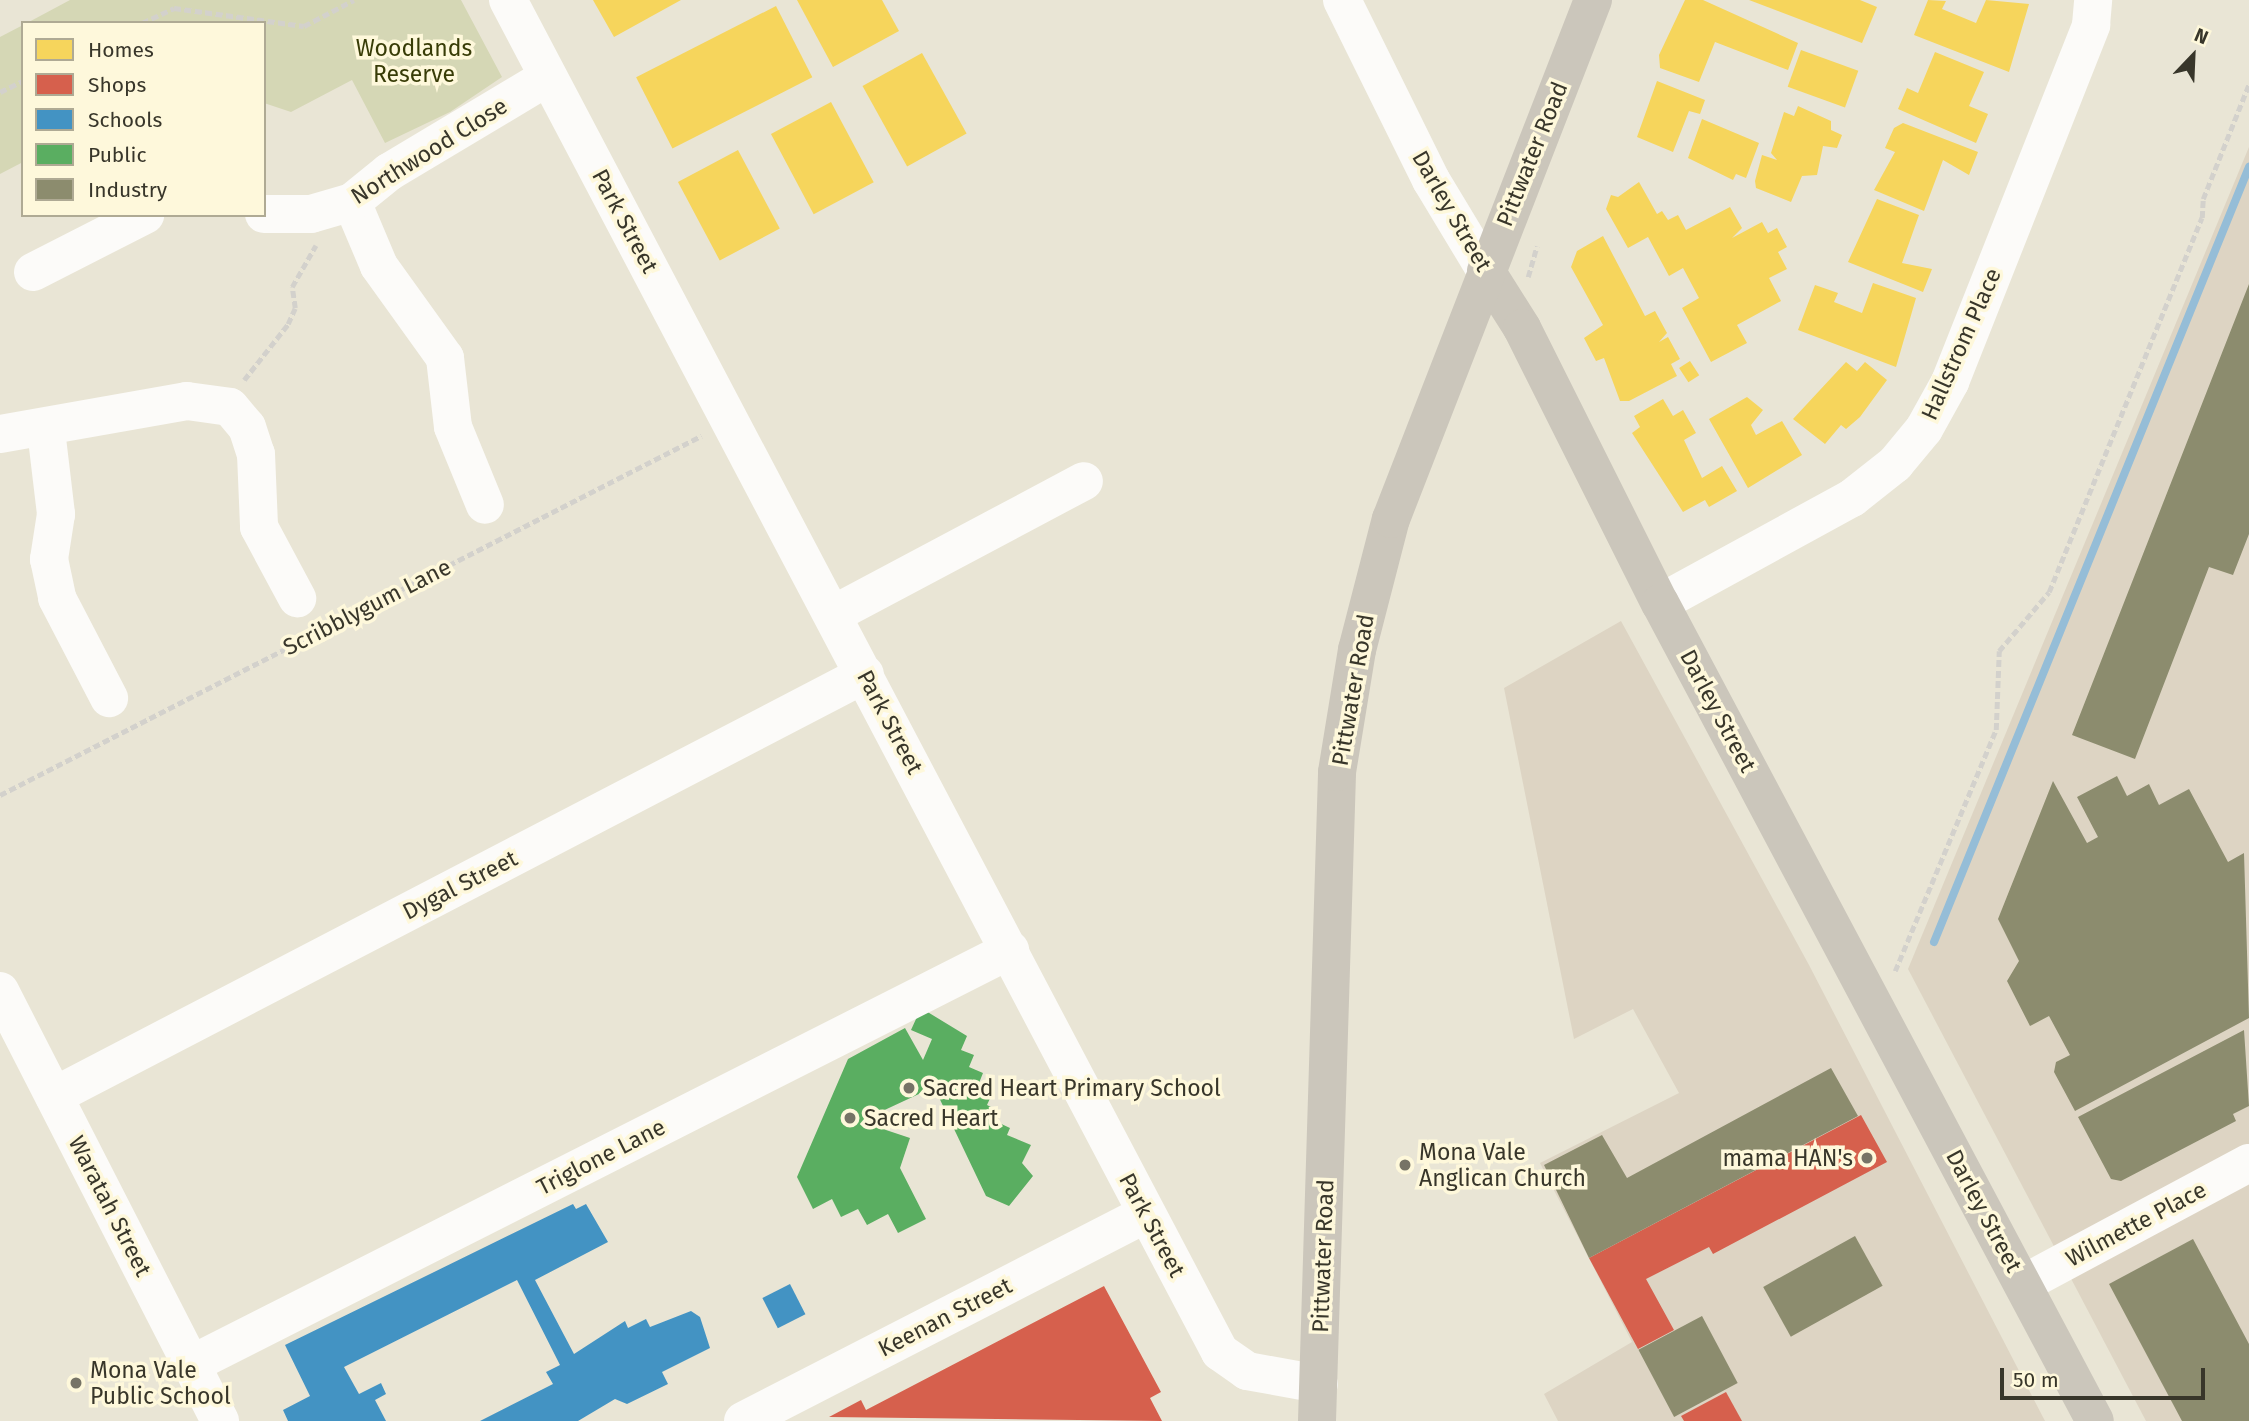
<!DOCTYPE html>
<style>
body{margin:0}
#map{position:relative;width:2249px;height:1421px;overflow:hidden;background:#e9e5d5;font-family:"Fira Sans",sans-serif}
div>[style]{position:absolute}
[style*='--x']{left:calc(var(--x)*1px);top:calc(var(--y)*1px);width:calc(var(--w)*1px);rotate:calc(var(--a)*1deg)}
.industrial>*{inset:0;background:#ddd4c3}
.green>*{inset:0;background:#d5d7b5}
.homes>*{inset:0;background:#f6d55c;transform-origin:0 0}
.shops>*{inset:0;background:#d6604d}
.schools>*{inset:0;background:#4393c3;transform-origin:0 0}
.public>*{inset:0;background:#5aae61}
.industry>*{inset:0;background:#8c8c6e;transform-origin:0 0}
.stream>*{height:8px;margin:-4px;padding:0 4px;transform-origin:4px;border-radius:4px;background:#95bdd7}
.path>*{height:4.5px;margin-top:-2.25px;transform-origin:0;background:repeating-linear-gradient(90deg,#d3d1cc 0 7px,transparent 0 10.5px)}
.minor>*{height:38px;margin:-19px;padding:0 19px;transform-origin:19px;border-radius:19px;background:#fcfbf9}
.major>*{height:38px;margin:-19px;padding:0 19px;transform-origin:19px;border-radius:19px;background:#cbc6bb}
.dots>*{width:19px;height:19px;translate:-50% -50%;box-sizing:border-box;border:4px solid #fef8db;border-radius:50%}
span{translate:-50% -50%;white-space:nowrap;text-align:center;line-height:1.15;-webkit-text-stroke:7px #fef8db;paint-order:stroke}
.park-label{font-size:23px;color:#383c07}
.street-label{font-size:23px;color:#38362a}
.poi-label{font-size:23px;color:#38362a}
.left{translate:0 -50%;text-align:left}
.right{translate:-100% -50%;text-align:right}
.legend{position:absolute;left:21px;top:21px;width:245px;height:196px;box-sizing:border-box;background:#fef8db;border:2px solid #afaa94;margin:0;padding:9px 12px;list-style:none;font-size:21px;color:#38362a}
.legend li{display:flex;align-items:center;gap:14px;height:35px}
.legend b{width:35px;border:2px solid #afaa94}
.north{position:absolute;left:2158px;top:21px;width:70px;height:70px;-webkit-text-stroke:5px #fef8db;paint-order:stroke;rotate:23deg;font-size:19px;font-weight:700;line-height:28px;text-align:center;color:#38362a}
.north::after{content:'';display:block;margin:auto;width:24px;height:32px;background:#38362a;clip-path:polygon(50% 0,100% 100%,50% 72%,0 100%)}
.scale{position:absolute;left:2000px;top:1368px;width:205px;height:32px;box-sizing:border-box;border:4px solid #38362a;border-top:0;padding-left:9px;font-size:21px;line-height:24px;white-space:nowrap;color:#38362a;-webkit-text-stroke:5px #fef8db;paint-order:stroke}
</style>
<div id="map">
<div class="industrial">
<i style="clip-path:polygon(2249px 147px,2249px 1421px,2146px 1421px,1908px 969px)"></i>
<i style="clip-path:polygon(1621px 621px,1809px 965px,2045px 1421px,1558px 1421px,1544px 1394px,1632px 1342px,1540px 1163px,1679px 1093px,1633px 1009px,1574px 1039px,1504px 688px)"></i>
</div>
<div class="green">
<i style="clip-path:polygon(70px 0,461px 0,502px 77px,450px 112px,385px 143px,352px 80px,291px 112px,264px 103px,264px 23px,27px 23px)"></i>
<i style="clip-path:polygon(23px 25px,23px 162px,0 174px,0 37px)"></i>
</div>
<div class="homes">
<i style="clip-path:polygon(593px 0,681px 0,614px 37px)"></i>
<i style="clip-path:polygon(797px 0,882px 0,899px 31px,833px 67px)"></i>
<i style="clip-path:polygon(1685px 0,1703px 0,1798px 43px,1788px 70px,1715px 42px,1699px 82px,1660px 68px,1659px 55px)"></i>
<i style="clip-path:polygon(1749px 0,1860px 0,1877px 7px,1862px 43px)"></i>
<i style="clip-path:polygon(1928px 0,1946px 1px,1942px 9px,1976px 23px,1986px 0,2029px 4px,2009px 72px,1914px 35px)"></i>
<i style="left:776px;top:6px;width:80px;height:157px;rotate:63deg"></i>
<i style="left:1801px;top:50px;width:61px;height:39px;rotate:20deg"></i>
<i style="clip-path:polygon(1935px 52px,1984px 72px,1969px 106px,1988px 114px,1976px 143px,1898px 109px,1907px 88px,1918px 93px)"></i>
<i style="left:922px;top:53px;width:92px;height:68px;rotate:61deg"></i>
<i style="clip-path:polygon(1657px 81px,1705px 100px,1700px 114px,1689px 111px,1673px 152px,1637px 137px)"></i>
<i style="left:831px;top:102px;width:91px;height:68px;rotate:62deg"></i>
<i style="clip-path:polygon(1798px 106px,1831px 121px,1831px 130px,1842px 135px,1837px 148px,1823px 146px,1817px 175px,1802px 176px,1791px 202px,1756px 188px,1755px 181px,1762px 155px,1777px 160px,1771px 153px,1784px 112px,1794px 116px)"></i>
<i style="clip-path:polygon(1702px 119px,1759px 143px,1746px 178px,1736px 174px,1733px 180px,1688px 158px)"></i>
<i style="clip-path:polygon(1903px 123px,1978px 152px,1969px 175px,1943px 160px,1924px 211px,1874px 190px,1895px 152px,1885px 148px,1894px 128px)"></i>
<i style="left:738px;top:150px;width:89px;height:68px;rotate:62deg"></i>
<i style="clip-path:polygon(1639px 182px,1657px 214px,1662px 211px,1668px 220px,1678px 215px,1686px 230px,1730px 207px,1742px 228px,1732px 238px,1762px 222px,1768px 233px,1777px 228px,1787px 247px,1778px 252px,1787px 269px,1769px 278px,1781px 301px,1737px 325px,1747px 343px,1711px 362px,1682px 308px,1699px 298px,1683px 268px,1669px 276px,1648px 237px,1628px 248px,1606px 209px,1611px 195px,1618px 197px)"></i>
<i style="clip-path:polygon(1877px 199px,1919px 215px,1902px 263px,1932px 269px,1923px 292px,1848px 262px)"></i>
<i style="clip-path:polygon(1603px 236px,1645px 316px,1655px 311px,1667px 333px,1659px 342px,1668px 337px,1680px 359px,1671px 364px,1677px 376px,1629px 401px,1620px 401px,1604px 358px,1596px 361px,1584px 338px,1603px 325px,1571px 267px,1577px 251px)"></i>
<i style="clip-path:polygon(1873px 283px,1916px 298px,1896px 367px,1798px 330px,1815px 285px,1838px 293px,1834px 302px,1862px 313px)"></i>
<i style="left:1690px;top:361px;width:17px;height:13px;rotate:57deg"></i>
<i style="clip-path:polygon(1846px 362px,1857px 371px,1865px 362px,1887px 380px,1860px 417px,1846px 429px,1841px 425px,1825px 444px,1793px 419px)"></i>
<i style="clip-path:polygon(1747px 397px,1763px 410px,1751px 425px,1756px 435px,1782px 421px,1802px 455px,1748px 488px,1709px 419px)"></i>
<i style="clip-path:polygon(1663px 399px,1673px 416px,1683px 410px,1696px 433px,1684px 440px,1702px 478px,1722px 466px,1737px 491px,1709px 507px,1705px 500px,1683px 512px,1632px 433px,1640px 427px,1634px 416px)"></i>
</div>
<div class="shops">
<i style="clip-path:polygon(1861px 1115px,1887px 1162px,1713px 1254px,1709px 1247px,1646px 1279px,1674px 1330px,1638px 1349px,1589px 1258px)"></i>
<i style="clip-path:polygon(1104px 1286px,1161px 1392px,1150px 1398px,1162px 1421px,829px 1417px,861px 1400px,866px 1410px)"></i>
<i style="clip-path:polygon(1726px 1392px,1742px 1421px,1684px 1421px,1681px 1416px)"></i>
</div>
<div class="schools">
<i style="clip-path:polygon(573px 1204px,576px 1209px,586px 1204px,608px 1242px,535px 1280px,574px 1354px,625px 1321px,628px 1328px,646px 1319px,650px 1327px,691px 1311px,700px 1317px,710px 1348px,662px 1372px,668px 1384px,627px 1404px,615px 1399px,578px 1421px,480px 1421px,553px 1384px,546px 1372px,560px 1365px,517px 1280px,344px 1367px,359px 1394px,381px 1383px,386px 1394px,375px 1400px,386px 1421px,288px 1421px,283px 1410px,310px 1396px,285px 1345px)"></i>
<i style="left:790px;top:1284px;width:34px;height:31px;rotate:63deg"></i>
</div>
<div class="public">
<i style="clip-path:polygon(921px 1008px,967px 1036px,961px 1050px,974px 1055px,969px 1067px,983px 1073px,977px 1088px,992px 1094px,987px 1105px,999px 1111px,995px 1121px,1010px 1128px,1007px 1135px,1031px 1145px,1022px 1163px,1033px 1176px,1009px 1206px,986px 1196px,934px 1087px,876px 1114px,883px 1129px,910px 1138px,900px 1168px,926px 1219px,898px 1233px,888px 1214px,867px 1225px,858px 1209px,841px 1217px,832px 1199px,813px 1209px,797px 1177px,848px 1059px,905px 1028px,923px 1060px,932px 1039px,911px 1030px)"></i>
</div>
<div class="industry">
<i style="clip-path:polygon(2249px 284px,2249px 534px,2233px 575px,2209px 567px,2135px 759px,2072px 735px)"></i>
<i style="clip-path:polygon(2117px 776px,2127px 796px,2149px 784px,2159px 805px,2189px 789px,2228px 862px,2244px 853px,2249px 1018px,2075px 1111px,2054px 1072px,2056px 1062px,2070px 1055px,2049px 1016px,2030px 1026px,2007px 981px,2019px 961px,1998px 919px,2053px 781px,2087px 843px,2098px 837px,2077px 797px)"></i>
<i style="clip-path:polygon(2244px 1030px,2249px 1106px,2233px 1114px,2236px 1121px,2121px 1181px,2111px 1179px,2078px 1117px)"></i>
<i style="clip-path:polygon(1831px 1068px,1858px 1116px,1589px 1258px,1544px 1165px,1602px 1135px,1627px 1178px)"></i>
<i style="left:1855px;top:1236px;width:57px;height:105px;rotate:61deg"></i>
<i style="clip-path:polygon(2193px 1239px,2249px 1344px,2249px 1421px,2182px 1421px,2109px 1284px)"></i>
<i style="left:1702px;top:1316px;width:76px;height:72px;rotate:62deg"></i>
</div>
<div class="stream">
<i style="--x:1934;--y:942;--w:837;--a:-67.88"></i>
</div>
<div class="path">
<i style="--x:142;--y:23;--w:35;--a:-25"></i>
<i style="--x:174;--y:8;--w:131;--a:7.9"></i>
<i style="--x:304;--y:26;--w:56;--a:-27.5"></i>
<i style="--x:0;--y:92;--w:25;--a:-26"></i>
<i style="--x:1528;--y:277;--w:32;--a:-74"></i>
<i style="--x:244;--y:380;--w:71;--a:-51.8"></i>
<i style="--x:288;--y:324;--w:17;--a:-66"></i>
<i style="--x:295;--y:308;--w:21;--a:-98"></i>
<i style="--x:292;--y:287;--w:48;--a:-60.3"></i>
<i style="--x:0;--y:795;--w:788;--a:-27.12"></i>
<i style="--x:1895;--y:971;--w:261;--a:-67.3"></i>
<i style="--x:1996;--y:730;--w:79;--a:-87.8"></i>
<i style="--x:1999;--y:651;--w:77;--a:-49.7"></i>
<i style="--x:2049;--y:592;--w:404;--a:-67.8"></i>
<i style="--x:2202;--y:218;--w:19;--a:-87"></i>
<i style="--x:2203;--y:199;--w:124;--a:-68.2"></i>
</div>
<div class="minor">
<i style="--x:508;--y:0;--w:1528;--a:62.23"></i>
<i style="--x:1220;--y:1352;--w:33;--a:35"></i>
<i style="--x:1247;--y:1371;--w:73;--a:10.2"></i>
<i style="--x:1342;--y:0;--w:201;--a:63.7"></i>
<i style="--x:1431;--y:180;--w:106;--a:58.9"></i>
<i style="--x:352;--y:202;--w:69;--a:67.1"></i>
<i style="--x:379;--y:266;--w:113;--a:54.3"></i>
<i style="--x:445;--y:358;--w:69;--a:83.4"></i>
<i style="--x:453;--y:427;--w:84;--a:67.7"></i>
<i style="--x:264;--y:214;--w:47;--a:0"></i>
<i style="--x:311;--y:214;--w:43;--a:-16.3"></i>
<i style="--x:352;--y:202;--w:48;--a:-39"></i>
<i style="--x:389;--y:172;--w:185;--a:-30.9"></i>
<i style="--x:33;--y:272;--w:126;--a:-27"></i>
<i style="--x:46;--y:430;--w:85;--a:83.2"></i>
<i style="--x:56;--y:514;--w:46;--a:98.8"></i>
<i style="--x:49;--y:559;--w:40;--a:78"></i>
<i style="--x:57;--y:598;--w:113;--a:62.5"></i>
<i style="--x:0;--y:434;--w:190;--a:-10"></i>
<i style="--x:187;--y:401;--w:43;--a:7.9"></i>
<i style="--x:230;--y:407;--w:26;--a:50"></i>
<i style="--x:247;--y:427;--w:28;--a:72"></i>
<i style="--x:256;--y:454;--w:73;--a:87.6"></i>
<i style="--x:259;--y:527;--w:81;--a:61.8"></i>
<i style="--x:1660;--y:603;--w:219;--a:-28.7"></i>
<i style="--x:1852;--y:498;--w:55;--a:-38.3"></i>
<i style="--x:1895;--y:464;--w:45;--a:-50.4"></i>
<i style="--x:1924;--y:429;--w:54;--a:-61"></i>
<i style="--x:1950;--y:382;--w:384;--a:-68.4"></i>
<i style="--x:2091;--y:25;--w:25;--a:-85"></i>
<i style="--x:834;--y:614;--w:283;--a:-28"></i>
<i style="--x:0;--y:991;--w:483;--a:62.9"></i>
<i style="--x:54;--y:1096;--w:914;--a:-27.49"></i>
<i style="--x:2023;--y:1284;--w:256;--a:-28.2"></i>
<i style="--x:192;--y:1364;--w:917;--a:-26.84"></i>
<i style="--x:743;--y:1421;--w:453;--a:-27.2"></i>
</div>
<div class="major">
<i style="--x:1486;--y:271;--w:67;--a:57.7"></i>
<i style="--x:1522;--y:328;--w:308;--a:63.4"></i>
<i style="--x:1660;--y:603;--w:926;--a:62"></i>
<i style="--x:1317;--y:1421;--w:649;--a:-88.23"></i>
<i style="--x:1337;--y:772;--w:124;--a:-80.7"></i>
<i style="--x:1357;--y:650;--w:135;--a:-75.5"></i>
<i style="--x:1391;--y:519;--w:557;--a:-68.73"></i>
</div>
<div class="dots">
<i style="left:909px;top:1088px;background:#767366"></i>
<i style="left:850px;top:1118px;background:#767366"></i>
<i style="left:1867px;top:1158px;background:#767366"></i>
<i style="left:1405px;top:1165px;background:#767366"></i>
<i style="left:76px;top:1383px;background:#767366"></i>
</div>
<div class="park-label">
<span style="left:414px;top:61px">Woodlands<br>Reserve</span>
</div>
<div class="street-label">
<span style="left:429px;top:151px;rotate:-32deg">Northwood Close</span>
<span style="left:1532px;top:154px;rotate:-68deg">Pittwater Road</span>
<span style="left:1452px;top:211px;rotate:60deg">Darley Street</span>
<span style="left:625px;top:221px;rotate:62deg">Park Street</span>
<span style="left:1961px;top:344px;rotate:-66deg">Hallstrom Place</span>
<span style="left:367px;top:607px;rotate:-27deg">Scribblygum Lane</span>
<span style="left:1353px;top:690px;rotate:-80deg">Pittwater Road</span>
<span style="left:1718px;top:711px;rotate:62deg">Darley Street</span>
<span style="left:890px;top:722px;rotate:62deg">Park Street</span>
<span style="left:460px;top:885px;rotate:-27deg">Dygal Street</span>
<span style="left:601px;top:1157px;rotate:-27deg">Triglone Lane</span>
<span style="left:110px;top:1206px;rotate:63deg">Waratah Street</span>
<span style="left:1984px;top:1211px;rotate:62deg">Darley Street</span>
<span style="left:2136px;top:1224px;rotate:-28deg">Wilmette Place</span>
<span style="left:1152px;top:1225px;rotate:62deg">Park Street</span>
<span style="left:1323px;top:1256px;rotate:-88deg">Pittwater Road</span>
<span style="left:945px;top:1317px;rotate:-27deg">Keenan Street</span>
</div>
<div class="poi-label">
<span class="left" style="left:923px;top:1088px">Sacred Heart Primary School</span>
<span class="left" style="left:864px;top:1118px">Sacred Heart</span>
<span class="left" style="left:1419px;top:1165px">Mona Vale<br>Anglican Church</span>
<span class="right" style="left:1853px;top:1158px">mama HAN's</span>
<span class="left" style="left:90px;top:1383px">Mona Vale<br>Public School</span>
</div>
<ul class="legend">
<li><b style="height:19px;background:#f6d55c"></b>Homes</li>
<li><b style="height:19px;background:#d6604d"></b>Shops</li>
<li><b style="height:19px;background:#4393c3"></b>Schools</li>
<li><b style="height:19px;background:#5aae61"></b>Public</li>
<li><b style="height:19px;background:#8c8c6e"></b>Industry</li>
</ul>
<div class="north">N</div>
<div class="scale">50 m</div>
</div>
